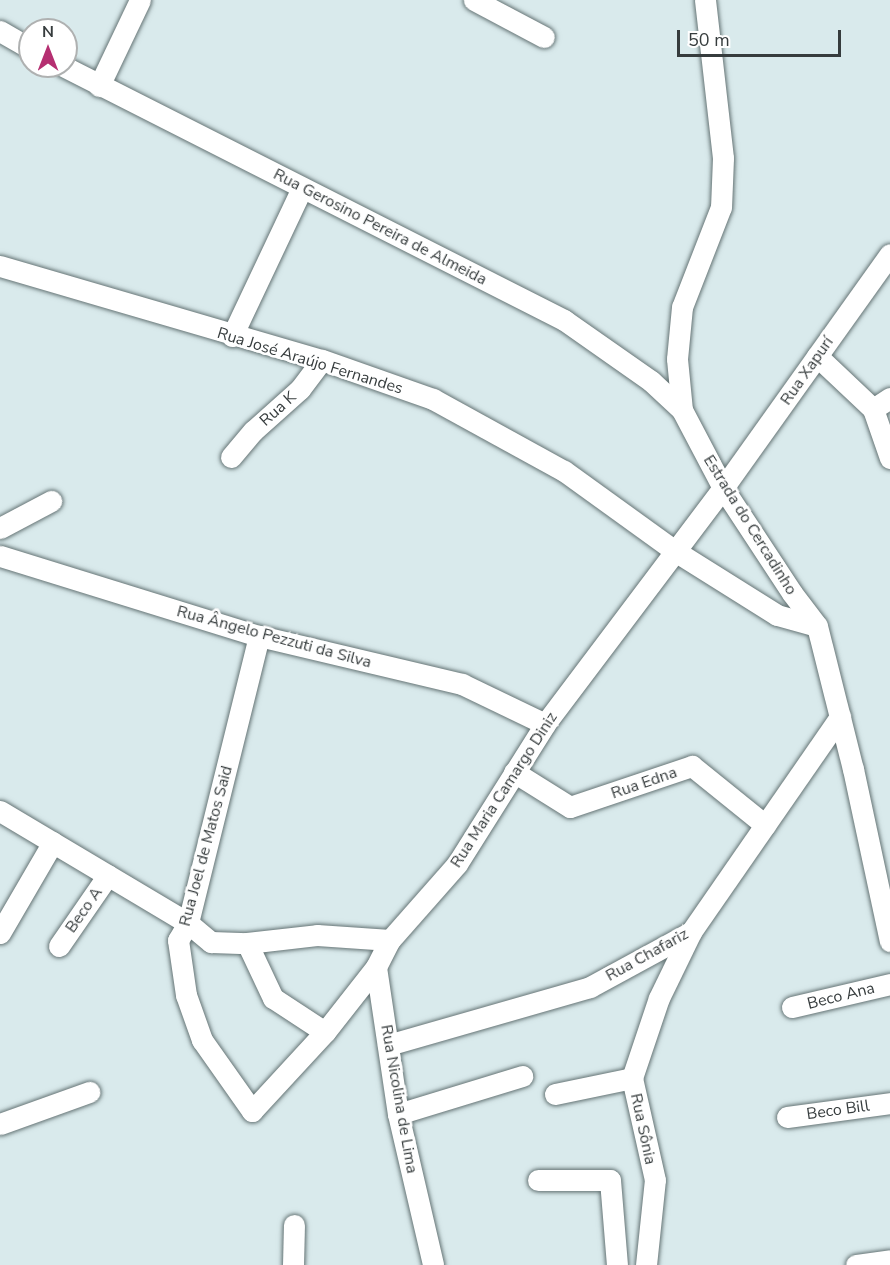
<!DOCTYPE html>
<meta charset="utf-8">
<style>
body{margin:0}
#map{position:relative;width:890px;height:1265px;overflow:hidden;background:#d9eaec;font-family:"Nunito Sans",sans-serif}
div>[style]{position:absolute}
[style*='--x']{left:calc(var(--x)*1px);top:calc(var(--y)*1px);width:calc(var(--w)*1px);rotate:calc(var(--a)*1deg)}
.roads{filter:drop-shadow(0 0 2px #657475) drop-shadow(0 0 2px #657475)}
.minor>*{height:21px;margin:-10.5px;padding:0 10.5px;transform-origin:10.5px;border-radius:10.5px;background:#fff}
span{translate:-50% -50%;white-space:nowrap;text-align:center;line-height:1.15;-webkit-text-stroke:5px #fff;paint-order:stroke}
.street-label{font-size:16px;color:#363c3d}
.north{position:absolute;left:18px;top:18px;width:60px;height:60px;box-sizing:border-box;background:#fff;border:2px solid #afb1b1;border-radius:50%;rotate:0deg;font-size:16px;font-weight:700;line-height:24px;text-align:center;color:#363c3d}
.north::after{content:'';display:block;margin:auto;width:21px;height:27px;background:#b52f71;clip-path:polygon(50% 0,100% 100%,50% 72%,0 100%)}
.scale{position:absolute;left:677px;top:30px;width:164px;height:27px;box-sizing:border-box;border:3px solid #363c3d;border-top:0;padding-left:8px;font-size:18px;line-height:21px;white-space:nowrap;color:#363c3d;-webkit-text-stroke:4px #fff;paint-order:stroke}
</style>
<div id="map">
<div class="roads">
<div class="minor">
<i style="--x:474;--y:0;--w:79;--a:27.9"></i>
<i style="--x:705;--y:0;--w:159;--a:83.5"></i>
<i style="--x:723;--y:158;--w:49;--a:92.3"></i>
<i style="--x:721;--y:207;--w:107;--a:111.3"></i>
<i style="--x:682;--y:307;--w:52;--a:95.5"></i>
<i style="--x:677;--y:359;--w:51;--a:84.4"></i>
<i style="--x:682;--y:410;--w:88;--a:62.3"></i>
<i style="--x:723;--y:488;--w:126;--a:56.7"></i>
<i style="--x:792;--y:593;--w:41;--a:52.9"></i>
<i style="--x:817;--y:626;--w:147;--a:75.9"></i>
<i style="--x:853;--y:769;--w:176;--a:77.9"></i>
<i style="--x:0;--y:31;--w:34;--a:30"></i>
<i style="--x:63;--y:66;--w:562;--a:26.88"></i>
<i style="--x:564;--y:320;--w:106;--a:35"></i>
<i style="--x:651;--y:381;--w:42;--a:43.1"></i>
<i style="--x:99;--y:86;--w:95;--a:-64.5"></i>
<i style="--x:0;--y:266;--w:335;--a:16.3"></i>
<i style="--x:322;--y:360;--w:118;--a:19.4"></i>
<i style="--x:433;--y:399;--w:149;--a:28.8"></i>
<i style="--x:564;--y:471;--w:137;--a:35.8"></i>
<i style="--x:675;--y:551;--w:120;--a:32.1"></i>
<i style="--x:777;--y:615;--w:41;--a:15.4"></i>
<i style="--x:232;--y:336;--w:164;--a:-64.7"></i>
<i style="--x:817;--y:356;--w:77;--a:43.4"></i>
<i style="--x:873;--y:409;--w:52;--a:70.9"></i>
<i style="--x:873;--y:409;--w:20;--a:-33"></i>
<i style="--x:231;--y:457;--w:34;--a:-50"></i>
<i style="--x:253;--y:431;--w:63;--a:-41.8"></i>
<i style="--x:300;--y:389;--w:36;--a:-53"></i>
<i style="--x:0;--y:528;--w:58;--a:-27.9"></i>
<i style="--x:0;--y:556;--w:271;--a:17.2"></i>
<i style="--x:259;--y:636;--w:209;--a:13.3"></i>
<i style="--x:462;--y:684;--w:92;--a:25.7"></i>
<i style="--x:259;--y:636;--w:296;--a:103.9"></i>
<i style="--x:188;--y:923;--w:20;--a:120"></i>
<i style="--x:178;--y:940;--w:56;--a:81.7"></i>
<i style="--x:186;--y:995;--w:48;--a:70.4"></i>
<i style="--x:202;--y:1040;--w:87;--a:54.8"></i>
<i style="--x:252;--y:1111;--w:108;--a:-47.3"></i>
<i style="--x:325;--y:1032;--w:83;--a:-51.9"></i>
<i style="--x:376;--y:967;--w:30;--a:-63"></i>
<i style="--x:390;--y:940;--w:101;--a:-48.6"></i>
<i style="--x:457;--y:864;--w:165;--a:-57.8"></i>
<i style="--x:545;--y:724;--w:296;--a:-53"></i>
<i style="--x:723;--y:488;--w:287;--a:-54.5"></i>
<i style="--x:514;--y:772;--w:66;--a:32"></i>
<i style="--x:570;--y:807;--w:129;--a:-18.6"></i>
<i style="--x:692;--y:766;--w:94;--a:38.9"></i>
<i style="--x:0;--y:811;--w:219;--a:30.8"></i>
<i style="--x:188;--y:923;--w:30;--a:40"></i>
<i style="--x:211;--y:942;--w:36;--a:2"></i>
<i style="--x:247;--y:943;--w:70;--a:-6.5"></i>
<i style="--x:317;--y:935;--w:73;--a:3.9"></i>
<i style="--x:0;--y:933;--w:105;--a:-59.8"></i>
<i style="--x:247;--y:943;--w:61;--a:64.7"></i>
<i style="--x:273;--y:998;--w:62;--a:33.2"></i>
<i style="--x:59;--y:946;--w:86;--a:-55.4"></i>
<i style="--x:376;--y:967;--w:149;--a:81.5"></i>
<i style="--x:398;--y:1114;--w:155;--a:76.9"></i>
<i style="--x:792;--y:1007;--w:101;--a:-13.2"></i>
<i style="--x:388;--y:1045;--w:210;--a:-16"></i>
<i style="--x:590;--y:987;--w:115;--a:-28.6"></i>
<i style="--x:691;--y:932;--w:262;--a:-55.3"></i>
<i style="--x:555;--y:1094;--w:79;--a:-11.7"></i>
<i style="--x:398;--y:1114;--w:130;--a:-17"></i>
<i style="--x:787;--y:1117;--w:104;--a:-7.7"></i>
<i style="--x:0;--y:1124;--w:95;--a:-19.8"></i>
<i style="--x:538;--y:1180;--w:72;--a:0"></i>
<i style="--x:610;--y:1180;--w:85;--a:85.3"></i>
<i style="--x:293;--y:1265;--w:40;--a:-88.6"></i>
<i style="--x:646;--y:1265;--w:85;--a:-84"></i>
<i style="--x:655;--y:1180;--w:105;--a:-102.7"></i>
<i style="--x:632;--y:1078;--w:84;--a:-71.4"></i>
<i style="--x:659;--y:998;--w:73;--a:-64.1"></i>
<i style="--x:856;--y:1265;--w:34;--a:-8"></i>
</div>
</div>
<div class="street-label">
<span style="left:380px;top:227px;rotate:27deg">Rua Gerosino Pereira de Almeida</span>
<span style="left:310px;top:361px;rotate:17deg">Rua José Araújo Fernandes</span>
<span style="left:807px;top:371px;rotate:-55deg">Rua Xapurí</span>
<span style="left:278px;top:409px;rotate:-42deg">Rua K</span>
<span style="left:750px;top:525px;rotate:58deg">Estrada do Cercadinho</span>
<span style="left:274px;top:637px;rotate:15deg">Rua Ângelo Pezzuti da Silva</span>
<span style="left:644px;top:783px;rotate:-19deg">Rua Edna</span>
<span style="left:504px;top:790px;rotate:-57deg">Rua Maria Camargo Diniz</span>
<span style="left:206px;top:846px;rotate:-75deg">Rua Joel de Matos Said</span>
<span style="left:84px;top:910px;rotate:-55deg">Beco A</span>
<span style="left:647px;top:955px;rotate:-29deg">Rua Chafariz</span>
<span style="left:841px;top:996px;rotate:-14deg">Beco Ana</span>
<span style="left:399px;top:1099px;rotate:80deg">Rua Nicolina de Lima</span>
<span style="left:838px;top:1110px;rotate:-8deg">Beco Bill</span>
<span style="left:643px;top:1129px;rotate:78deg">Rua Sônia</span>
</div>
<div class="north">N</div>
<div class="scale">50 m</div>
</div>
